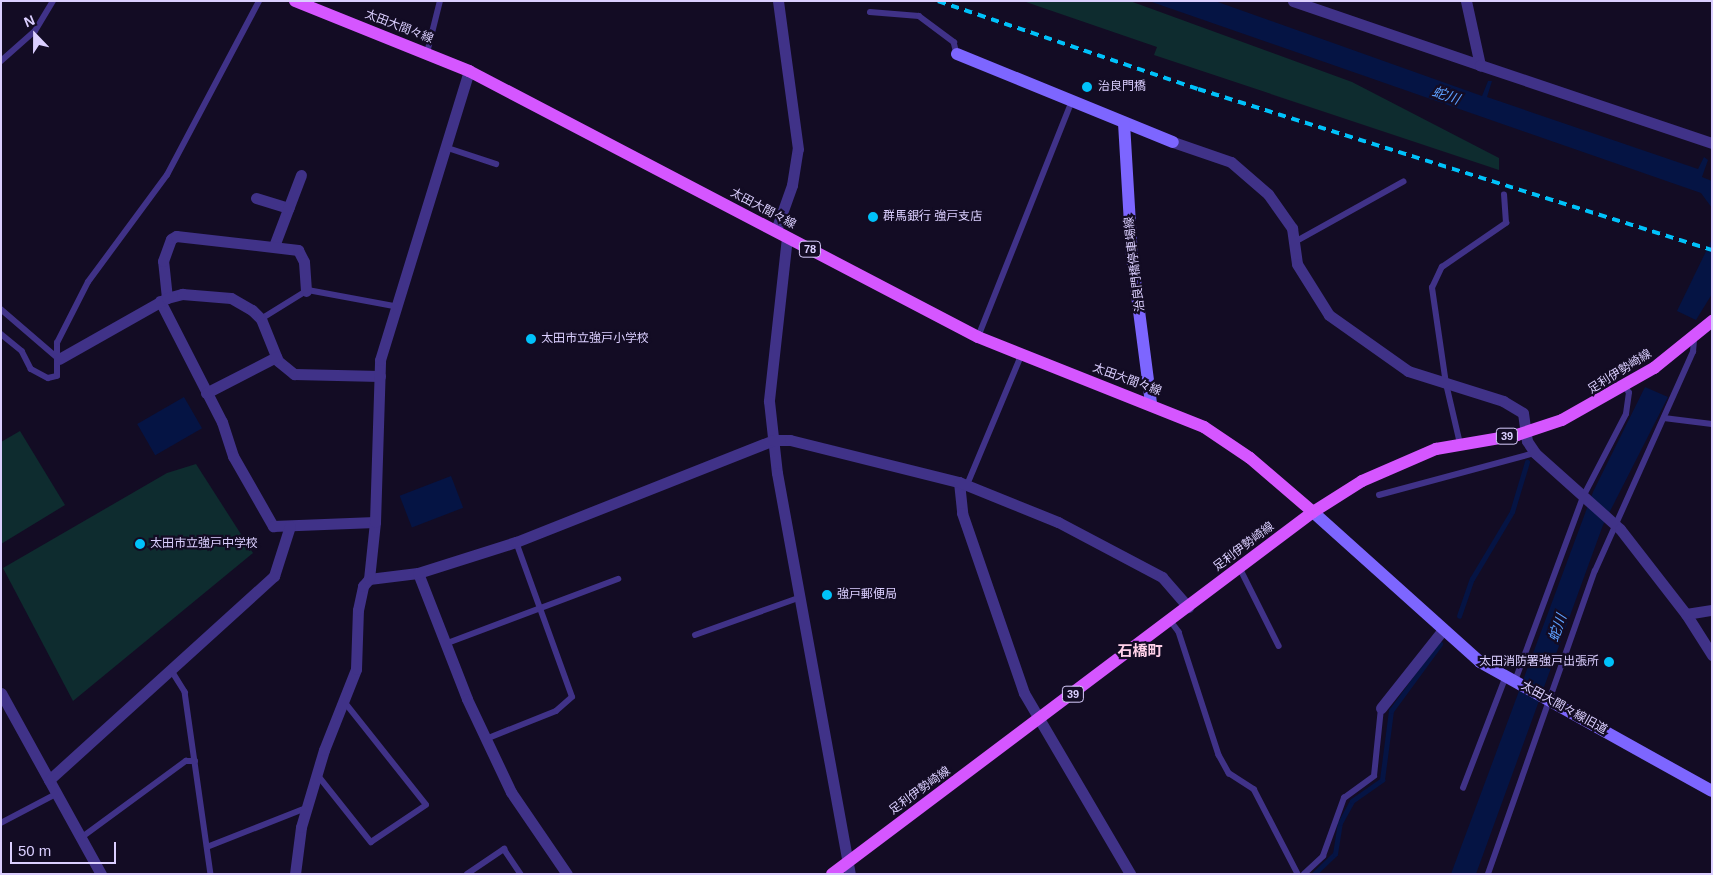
<!DOCTYPE html>
<meta charset="utf-8">
<style>
body{margin:0}
#map{position:relative;width:1713px;height:875px;overflow:hidden;background:#130c24;font-family:Arial,"Noto Sans JP",sans-serif}
div>[style]{position:absolute}
[style*='--x']{left:calc(var(--x)*1px);top:calc(var(--y)*1px);width:calc(var(--w)*1px);rotate:calc(var(--a)*1deg)}
.green>*{inset:0;background:#0e2c2f}
.water>*{inset:0;background:#051444;transform-origin:0 0}
.stream>*{height:4.5px;margin:-2.25px;padding:0 2.25px;transform-origin:2.25px;border-radius:2.25px;background:#051444}
.lane>*{height:5.5px;margin:-2.75px;padding:0 2.75px;transform-origin:2.75px;border-radius:2.75px;background:#403288}
.street>*{height:11px;margin:-5.5px;padding:0 5.5px;transform-origin:5.5px;border-radius:5.5px;background:#403288}
.secondary>*{height:12px;margin:-6px;padding:0 6px;transform-origin:6px;border-radius:6px;background:#7d66ff}
.primary>*{height:12px;margin:-6px;padding:0 6px;transform-origin:6px;border-radius:6px;background:#d556ff}
.rail>*{height:4px;margin-top:-2px;transform-origin:0;background:repeating-linear-gradient(90deg,#00c2fa 0 8px,transparent 0 14px)}
.dots>*{width:14px;height:14px;translate:-50% -50%;box-sizing:border-box;border:2px solid #130c24;border-radius:50%}
span{translate:-50% -50%;white-space:nowrap;text-align:center;line-height:1.15;-webkit-text-stroke:4.5px #130c24;paint-order:stroke}
.shield-label span{padding:1px 4px;background:#130c24;border:1px solid;border-radius:4px;-webkit-text-stroke-width:0}
.shield-label{font-size:11px;color:#dbcfff;font-weight:700}
.street-label{font-size:12px;color:#dbcfff}
.poi-label{font-size:12px;color:#dbcfff}
.left{translate:0 -50%;text-align:left}
.right{translate:-100% -50%;text-align:right}
.water-label{font-size:14px;color:#5da0ff;font-style:italic}
.quarter-label{font-size:15px;color:#ffd1e9;font-weight:700}
.frame{position:absolute;inset:0;border:2px solid #dbcfff;pointer-events:none}
.north{position:absolute;left:10px;top:10px;width:50px;height:50px;-webkit-text-stroke:4px #130c24;paint-order:stroke;rotate:338deg;font-size:14px;font-weight:700;line-height:20px;text-align:center;color:#dbcfff}
.north::after{content:'';display:block;margin:auto;width:18px;height:22px;background:#dbcfff;clip-path:polygon(50% 0,100% 100%,50% 72%,0 100%)}
.scale{position:absolute;left:10px;top:842px;width:106px;height:22px;box-sizing:border-box;border:2px solid #dbcfff;border-top:0;padding-left:6px;font-size:15px;line-height:18px;white-space:nowrap;color:#dbcfff;-webkit-text-stroke:4px #130c24;paint-order:stroke}
</style>
<div id="map">
<div class="green">
<i style="clip-path:polygon(1023px 1px,1130px 1px,1352px 82px,1499px 158px,1499px 170px,1154px 55px,1157px 47px)"></i>
<i style="clip-path:polygon(20px 431px,65px 505px,1px 544px,1px 442px)"></i>
<i style="clip-path:polygon(196px 464px,253px 553px,73px 701px,3px 568px,167px 473px)"></i>
</div>
<div class="water">
<i style="clip-path:polygon(1149px 1px,1215px 1px,1482px 96px,1488px 81px,1492px 81px,1487px 97px,1698px 169px,1704px 157px,1708px 160px,1702px 177px,1712px 181px,1712px 208px,1701px 193px)"></i>
<i style="clip-path:polygon(1712px 239px,1712px 294px,1696px 320px,1677px 311px)"></i>
<i style="clip-path:polygon(1645px 387px,1668px 397px,1603px 525px,1476px 874px,1451px 874px,1593px 492px)"></i>
<i style="left:184px;top:397px;width:36px;height:54px;rotate:60deg"></i>
<i style="left:451px;top:476px;width:34px;height:55px;rotate:69deg"></i>
</div>
<div class="stream">
<i style="--x:1459;--y:616;--w:39;--a:-71"></i>
<i style="--x:1472;--y:579;--w:78;--a:-59.2"></i>
<i style="--x:1512;--y:512;--w:52;--a:-73.3"></i>
<i style="--x:1314;--y:874;--w:29;--a:-44"></i>
<i style="--x:1335;--y:854;--w:31;--a:-81"></i>
<i style="--x:1340;--y:823;--w:25;--a:-61"></i>
<i style="--x:1352;--y:801;--w:37;--a:-35"></i>
<i style="--x:1382;--y:780;--w:70;--a:-82.6"></i>
<i style="--x:1391;--y:711;--w:83;--a:-53.8"></i>
</div>
<div class="lane">
<i style="--x:870;--y:12;--w:49;--a:4.7"></i>
<i style="--x:919;--y:16;--w:44;--a:36.6"></i>
<i style="--x:954;--y:42;--w:12;--a:76"></i>
<i style="--x:427;--y:53;--w:54;--a:-76"></i>
<i style="--x:1;--y:61;--w:45;--a:-41.4"></i>
<i style="--x:35;--y:31;--w:35;--a:-59"></i>
<i style="--x:445;--y:147;--w:54;--a:18.4"></i>
<i style="--x:1295;--y:242;--w:124;--a:-29.1"></i>
<i style="--x:1;--y:309;--w:77;--a:40.8"></i>
<i style="--x:261;--y:319;--w:55;--a:-31.7"></i>
<i style="--x:308;--y:290;--w:87;--a:10.5"></i>
<i style="--x:1;--y:334;--w:27;--a:39"></i>
<i style="--x:22;--y:351;--w:20;--a:63"></i>
<i style="--x:31;--y:369;--w:19;--a:28"></i>
<i style="--x:48;--y:378;--w:9;--a:-13"></i>
<i style="--x:57;--y:376;--w:33;--a:-90"></i>
<i style="--x:57;--y:343;--w:68;--a:-63.1"></i>
<i style="--x:88;--y:282;--w:133;--a:-53.6"></i>
<i style="--x:167;--y:175;--w:197;--a:-62.1"></i>
<i style="--x:978;--y:337;--w:252;--a:-68.3"></i>
<i style="--x:1664;--y:418;--w:48;--a:7.1"></i>
<i style="--x:1460;--y:444;--w:62;--a:-103.1"></i>
<i style="--x:1446;--y:384;--w:97;--a:-98.3"></i>
<i style="--x:1432;--y:288;--w:23;--a:-65"></i>
<i style="--x:1442;--y:267;--w:78;--a:-34.5"></i>
<i style="--x:1506;--y:223;--w:28;--a:-94"></i>
<i style="--x:967;--y:485;--w:140;--a:-67.3"></i>
<i style="--x:1379;--y:495;--w:162;--a:-15.1"></i>
<i style="--x:1240;--y:568;--w:87;--a:63.4"></i>
<i style="--x:1170;--y:620;--w:15;--a:53"></i>
<i style="--x:1179;--y:632;--w:129;--a:72"></i>
<i style="--x:1219;--y:755;--w:21;--a:61"></i>
<i style="--x:1229;--y:773;--w:30;--a:33"></i>
<i style="--x:1254;--y:789;--w:96;--a:62.6"></i>
<i style="--x:695;--y:635;--w:113;--a:-19.7"></i>
<i style="--x:445;--y:644;--w:185;--a:-20.6"></i>
<i style="--x:172;--y:671;--w:25;--a:58"></i>
<i style="--x:185;--y:692;--w:184;--a:81.9"></i>
<i style="--x:1515;--y:681;--w:196;--a:-69.7"></i>
<i style="--x:1583;--y:497;--w:93;--a:-62.6"></i>
<i style="--x:1626;--y:414;--w:21;--a:-82"></i>
<i style="--x:1629;--y:393;--w:7;--a:-124"></i>
<i style="--x:486;--y:739;--w:75;--a:-21.8"></i>
<i style="--x:556;--y:711;--w:21;--a:-41"></i>
<i style="--x:572;--y:697;--w:165;--a:-109.9"></i>
<i style="--x:317;--y:774;--w:87;--a:51.5"></i>
<i style="--x:371;--y:842;--w:66;--a:-33.9"></i>
<i style="--x:426;--y:805;--w:130;--a:-128.5"></i>
<i style="--x:1463;--y:788;--w:120;--a:-69"></i>
<i style="--x:1;--y:823;--w:62;--a:-27.8"></i>
<i style="--x:81;--y:838;--w:130;--a:-36.3"></i>
<i style="--x:186;--y:761;--w:9;--a:0"></i>
<i style="--x:207;--y:847;--w:106;--a:-21.5"></i>
<i style="--x:467;--y:874;--w:45;--a:-34"></i>
<i style="--x:504;--y:849;--w:30;--a:56"></i>
<i style="--x:1304;--y:874;--w:26;--a:-43"></i>
<i style="--x:1323;--y:856;--w:62;--a:-70.1"></i>
<i style="--x:1344;--y:798;--w:37;--a:-36"></i>
<i style="--x:1374;--y:776;--w:68;--a:-84.1"></i>
<i style="--x:1488;--y:874;--w:321;--a:-70.6"></i>
<i style="--x:1595;--y:571;--w:240;--a:-65.9"></i>
<i style="--x:1693;--y:352;--w:12;--a:-85"></i>
</div>
<div class="street">
<i style="--x:1293;--y:1;--w:198;--a:18.9"></i>
<i style="--x:1466;--y:1;--w:66;--a:77.7"></i>
<i style="--x:1480;--y:65;--w:245;--a:18.6"></i>
<i style="--x:1173;--y:142;--w:61;--a:19"></i>
<i style="--x:1231;--y:162;--w:49;--a:40.9"></i>
<i style="--x:1268;--y:194;--w:42;--a:54.8"></i>
<i style="--x:1292;--y:228;--w:36;--a:82"></i>
<i style="--x:1297;--y:264;--w:60;--a:57.9"></i>
<i style="--x:1329;--y:315;--w:97;--a:35.3"></i>
<i style="--x:1408;--y:371;--w:100;--a:17.5"></i>
<i style="--x:1503;--y:401;--w:23;--a:31"></i>
<i style="--x:1523;--y:413;--w:28;--a:82"></i>
<i style="--x:1527;--y:441;--w:14;--a:56"></i>
<i style="--x:1535;--y:453;--w:114;--a:41.8"></i>
<i style="--x:1620;--y:529;--w:108;--a:52.2"></i>
<i style="--x:1686;--y:614;--w:49;--a:57.6"></i>
<i style="--x:256;--y:198;--w:34;--a:17"></i>
<i style="--x:776;--y:230;--w:48;--a:-70.4"></i>
<i style="--x:792;--y:185;--w:36;--a:-81"></i>
<i style="--x:798;--y:149;--w:149;--a:-97.7"></i>
<i style="--x:787;--y:237;--w:165;--a:96.3"></i>
<i style="--x:769;--y:401;--w:72;--a:83.7"></i>
<i style="--x:777;--y:473;--w:408;--a:79.7"></i>
<i style="--x:274;--y:246;--w:76;--a:-69.2"></i>
<i style="--x:167;--y:298;--w:37;--a:-96"></i>
<i style="--x:163;--y:261;--w:23;--a:-70"></i>
<i style="--x:171;--y:239;--w:6;--a:-31"></i>
<i style="--x:176;--y:236;--w:123;--a:6.5"></i>
<i style="--x:298;--y:250;--w:13;--a:63"></i>
<i style="--x:304;--y:262;--w:29;--a:86"></i>
<i style="--x:160;--y:301;--w:136;--a:62.9"></i>
<i style="--x:222;--y:422;--w:36;--a:72"></i>
<i style="--x:233;--y:456;--w:81;--a:60.3"></i>
<i style="--x:273;--y:526;--w:102;--a:-2.2"></i>
<i style="--x:59;--y:359;--w:124;--a:-29.5"></i>
<i style="--x:167;--y:298;--w:16;--a:-15"></i>
<i style="--x:182;--y:294;--w:49;--a:4.7"></i>
<i style="--x:231;--y:298;--w:24;--a:30"></i>
<i style="--x:252;--y:310;--w:13;--a:45"></i>
<i style="--x:261;--y:319;--w:45;--a:68"></i>
<i style="--x:278;--y:361;--w:21;--a:39"></i>
<i style="--x:294;--y:374;--w:86;--a:1.3"></i>
<i style="--x:206;--y:393;--w:79;--a:-27.2"></i>
<i style="--x:959;--y:482;--w:31;--a:84"></i>
<i style="--x:962;--y:513;--w:190;--a:71"></i>
<i style="--x:1024;--y:693;--w:210;--a:59.6"></i>
<i style="--x:418;--y:573;--w:135;--a:68.7"></i>
<i style="--x:467;--y:699;--w:103;--a:64.7"></i>
<i style="--x:511;--y:792;--w:99;--a:55.7"></i>
<i style="--x:369;--y:579;--w:49;--a:-7"></i>
<i style="--x:418;--y:573;--w:103;--a:-17.6"></i>
<i style="--x:516;--y:542;--w:277;--a:-21.6"></i>
<i style="--x:773;--y:440;--w:17;--a:0"></i>
<i style="--x:790;--y:440;--w:174;--a:14"></i>
<i style="--x:959;--y:482;--w:107;--a:22"></i>
<i style="--x:1058;--y:522;--w:118;--a:27.9"></i>
<i style="--x:1162;--y:577;--w:40;--a:49"></i>
<i style="--x:1686;--y:614;--w:26;--a:-9"></i>
<i style="--x:1;--y:693;--w:207;--a:61.1"></i>
<i style="--x:1381;--y:708;--w:98;--a:-51.6"></i>
<i style="--x:49;--y:780;--w:304;--a:-42.2"></i>
<i style="--x:274;--y:576;--w:52;--a:-72.3"></i>
<i style="--x:295;--y:874;--w:47;--a:-82.7"></i>
<i style="--x:301;--y:827;--w:80;--a:-73.4"></i>
<i style="--x:324;--y:750;--w:87;--a:-68.4"></i>
<i style="--x:356;--y:669;--w:59;--a:-88.1"></i>
<i style="--x:358;--y:610;--w:25;--a:-78"></i>
<i style="--x:363;--y:586;--w:9;--a:-49"></i>
<i style="--x:369;--y:579;--w:57;--a:-84"></i>
<i style="--x:375;--y:522;--w:162;--a:-88.2"></i>
<i style="--x:380;--y:360;--w:302;--a:-72.9"></i>
</div>
<div class="secondary">
<i style="--x:957;--y:54;--w:233;--a:22.2"></i>
<i style="--x:1124;--y:123;--w:134;--a:86.6"></i>
<i style="--x:1132;--y:257;--w:147;--a:82.6"></i>
<i style="--x:1313;--y:512;--w:224;--a:41.9"></i>
<i style="--x:1480;--y:662;--w:265;--a:29.1"></i>
</div>
<div class="primary">
<i style="--x:295;--y:1;--w:188;--a:21.9"></i>
<i style="--x:469;--y:71;--w:574;--a:27.59"></i>
<i style="--x:978;--y:337;--w:243;--a:21.7"></i>
<i style="--x:1204;--y:427;--w:55;--a:34"></i>
<i style="--x:1250;--y:458;--w:83;--a:40.6"></i>
<i style="--x:832;--y:874;--w:602;--a:-36.97"></i>
<i style="--x:1313;--y:512;--w:58;--a:-32.3"></i>
<i style="--x:1362;--y:481;--w:81;--a:-23.4"></i>
<i style="--x:1436;--y:449;--w:82;--a:-9.8"></i>
<i style="--x:1517;--y:435;--w:47;--a:-18.4"></i>
<i style="--x:1562;--y:420;--w:106;--a:-29.5"></i>
<i style="--x:1654;--y:368;--w:75;--a:-39"></i>
</div>
<div class="rail">
<i style="--x:938;--y:1;--w:274;--a:18.7"></i>
<i style="--x:1198;--y:89;--w:539;--a:17.39"></i>
</div>
<div class="dots">
<i style="left:1087px;top:87px;background:#00c2fa"></i>
<i style="left:873px;top:217px;background:#00c2fa"></i>
<i style="left:531px;top:339px;background:#00c2fa"></i>
<i style="left:140px;top:544px;background:#00c2fa"></i>
<i style="left:827px;top:595px;background:#00c2fa"></i>
<i style="left:1609px;top:662px;background:#00c2fa"></i>
</div>
<div class="shield-label">
<span style="left:810px;top:249px">78</span>
<span style="left:1507px;top:436px">39</span>
<span style="left:1073px;top:694px">39</span>
</div>
<div class="street-label">
<span style="left:399px;top:27px;rotate:21deg">太田大間々線</span>
<span style="left:763px;top:209px;rotate:28deg">太田大間々線</span>
<span style="left:1135px;top:264px;rotate:-97deg">治良門橋停車場線</span>
<span style="left:1620px;top:372px;rotate:-32deg">足利伊勢崎線</span>
<span style="left:1127px;top:380px;rotate:20deg">太田大間々線</span>
<span style="left:1244px;top:547px;rotate:-37deg">足利伊勢崎線</span>
<span style="left:1564px;top:708px;rotate:29deg">太田大間々線旧道</span>
<span style="left:920px;top:791px;rotate:-36deg">足利伊勢崎線</span>
</div>
<div class="poi-label">
<span class="left" style="left:1098px;top:87px">治良門橋</span>
<span class="left" style="left:883px;top:217px">群馬銀行 強戸支店</span>
<span class="left" style="left:541px;top:339px">太田市立強戸小学校</span>
<span class="left" style="left:150px;top:544px">太田市立強戸中学校</span>
<span class="left" style="left:837px;top:595px">強戸郵便局</span>
<span class="right" style="left:1599px;top:662px">太田消防署強戸出張所</span>
</div>
<div class="water-label">
<span style="left:1446px;top:95px;rotate:19deg">蛇川</span>
<span style="left:1557px;top:628px;rotate:-71deg">蛇川</span>
</div>
<div class="quarter-label">
<span style="left:1140px;top:651px">石橋町</span>
</div>
<div class="frame"></div>
<div class="north">N</div>
<div class="scale">50 m</div>
</div>
